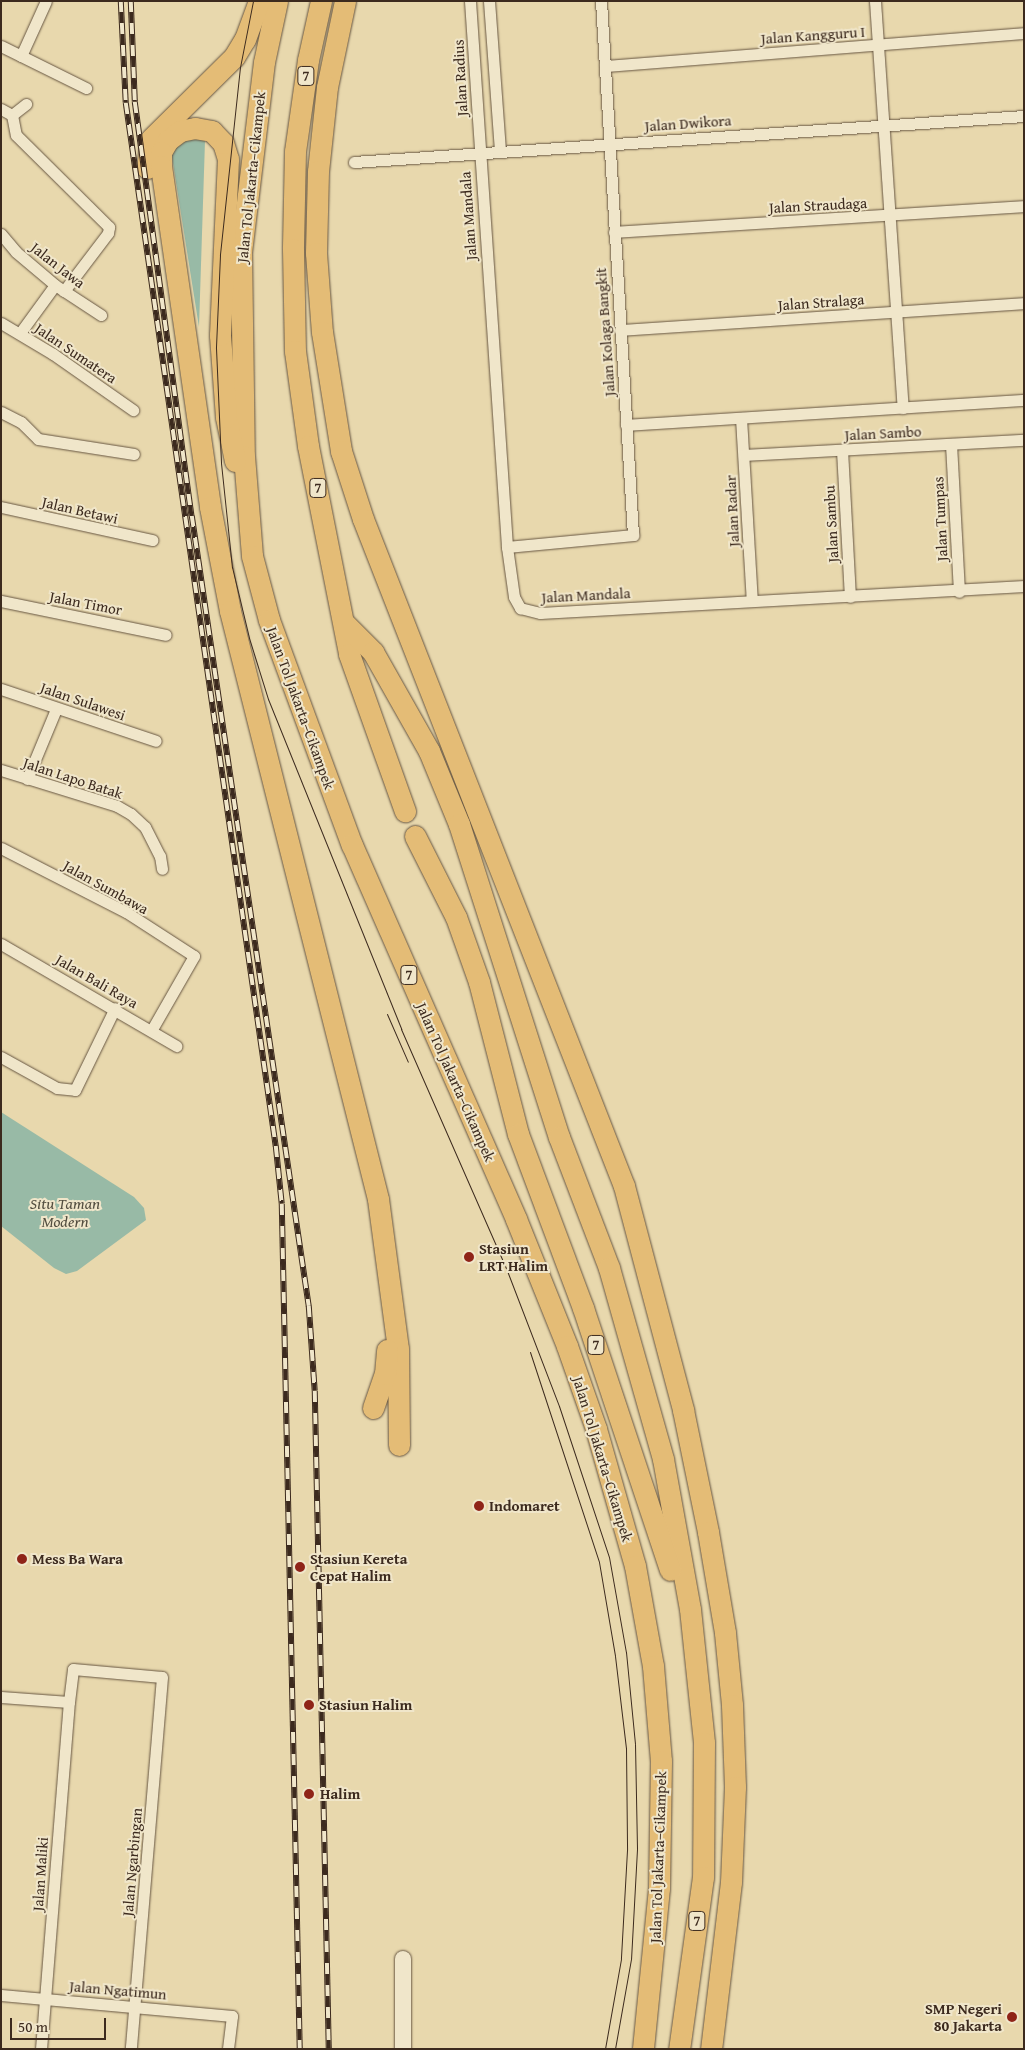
<!DOCTYPE html>
<meta charset="utf-8">
<style>
body{margin:0}
#map{position:relative;width:1025px;height:2050px;overflow:hidden;background:#e8d8ad;font-family:"Gentium Book Plus",serif}
div>[style]{position:absolute}
[style*='--x']{left:calc(var(--x)*1px);top:calc(var(--y)*1px);width:calc(var(--w)*1px);rotate:calc(var(--a)*1deg)}
.water>*{inset:0;background:#98baa6}
.roads{filter:drop-shadow(0 0 1px #675642) drop-shadow(0 0 1px #675642)}
.street>*{height:11px;margin:-5.5px;padding:0 5.5px;transform-origin:5.5px;border-radius:5.5px;background:#f0e6ca}
.secondary>*{height:16px;margin:-8px;padding:0 8px;transform-origin:8px;border-radius:8px;background:#f0e6ca}
.highway>*{height:21px;margin:-10.5px;padding:0 10.5px;transform-origin:10.5px;border-radius:10.5px;background:#e4bc76}
.tram>*{height:1px;margin:-0.5px;padding:0 0.5px;transform-origin:0.5px;border-radius:0.5px;background:#3c2a1e}
.rail>*{height:5.5px;margin-top:-2.75px;transform-origin:0;background:repeating-linear-gradient(90deg,#f0e6ca 0 11px,#3c2a1e 0 22px);box-sizing:border-box;border-block:1px solid #3c2a1e}
.dots>*{width:14px;height:14px;translate:-50% -50%;box-sizing:border-box;border:2px solid #f0e6ca;border-radius:50%}
span{translate:-50% -50%;white-space:nowrap;text-align:center;line-height:1.15;-webkit-text-stroke:4px #f0e6ca;paint-order:stroke}
.shield-label span{padding:1px 4px;background:#f0e6ca;border:1px solid;border-radius:4px;-webkit-text-stroke-width:0}
.shield-label{font-size:14px;color:#3c2a1e;font-weight:700}
.street-label{font-size:15px;color:#3c2a1e}
.poi-label{font-size:15px;color:#3c2a1e;font-weight:700}
.left{translate:0 -50%;text-align:left}
.right{translate:-100% -50%;text-align:right}
.water-label{font-size:16px;color:#534e40;font-style:italic}
.frame{position:absolute;inset:0;border:2px solid #3c2a1e;pointer-events:none}
.scale{position:absolute;left:10px;top:2018px;width:96px;height:22px;box-sizing:border-box;border:2px solid #3c2a1e;border-top:0;padding-left:6px;font-size:15px;line-height:18px;white-space:nowrap;color:#3c2a1e;-webkit-text-stroke:4px #f0e6ca;paint-order:stroke}
</style>
<div id="map">
<div class="water">
<i style="clip-path:polygon(200px 136px,205px 141px,199px 327px,171px 151px,175px 141px)"></i>
<i style="clip-path:polygon(1px 1112px,134px 1197px,144px 1208px,146px 1220px,77px 1271px,66px 1274px,54px 1268px,1px 1226px)"></i>
</div>
<div class="roads">
<div class="street">
<i style="--x:470;--y:1;--w:547;--a:86.12"></i>
<i style="--x:507;--y:547;--w:50;--a:82"></i>
<i style="--x:514;--y:597;--w:13;--a:61"></i>
<i style="--x:520;--y:608;--w:21;--a:14"></i>
<i style="--x:540;--y:613;--w:485;--a:-3.2"></i>
<i style="--x:489;--y:1;--w:150;--a:85.8"></i>
<i style="--x:875;--y:1;--w:408;--a:86.1"></i>
<i style="--x:1;--y:46;--w:95;--a:26.3"></i>
<i style="--x:21;--y:56;--w:60;--a:-65.6"></i>
<i style="--x:605;--y:66;--w:420;--a:-4.5"></i>
<i style="--x:1;--y:109;--w:13;--a:29"></i>
<i style="--x:12;--y:115;--w:18;--a:-38"></i>
<i style="--x:12;--y:115;--w:20;--a:79"></i>
<i style="--x:16;--y:135;--w:131;--a:44.7"></i>
<i style="--x:109;--y:227;--w:6;--a:99"></i>
<i style="--x:108;--y:233;--w:73;--a:127.2"></i>
<i style="--x:354;--y:162;--w:672;--a:-3.93"></i>
<i style="--x:614;--y:232;--w:411;--a:-3.6"></i>
<i style="--x:1;--y:234;--w:23;--a:50"></i>
<i style="--x:16;--y:252;--w:51;--a:40.2"></i>
<i style="--x:55;--y:285;--w:55;--a:33.1"></i>
<i style="--x:1;--y:323;--w:61;--a:30.8"></i>
<i style="--x:53;--y:354;--w:98;--a:35"></i>
<i style="--x:620;--y:330;--w:405;--a:-3.8"></i>
<i style="--x:20;--y:333;--w:59;--a:-53.9"></i>
<i style="--x:1;--y:412;--w:22;--a:27"></i>
<i style="--x:21;--y:422;--w:24;--a:45"></i>
<i style="--x:38;--y:439;--w:97;--a:8.9"></i>
<i style="--x:741;--y:418;--w:183;--a:86.6"></i>
<i style="--x:626;--y:425;--w:399;--a:-3.6"></i>
<i style="--x:951;--y:444;--w:148;--a:86.9"></i>
<i style="--x:842;--y:450;--w:147;--a:86.9"></i>
<i style="--x:744;--y:455;--w:280;--a:-3.1"></i>
<i style="--x:1;--y:507;--w:155;--a:12.3"></i>
<i style="--x:507;--y:547;--w:127;--a:-5.4"></i>
<i style="--x:633;--y:535;--w:535;--a:-93.43"></i>
<i style="--x:1;--y:601;--w:168;--a:11.6"></i>
<i style="--x:1;--y:689;--w:163;--a:18.5"></i>
<i style="--x:1;--y:770;--w:121;--a:17.2"></i>
<i style="--x:117;--y:806;--w:16;--a:30"></i>
<i style="--x:131;--y:814;--w:19;--a:43"></i>
<i style="--x:145;--y:827;--w:33;--a:63"></i>
<i style="--x:160;--y:856;--w:13;--a:81"></i>
<i style="--x:27;--y:779;--w:76;--a:-67.5"></i>
<i style="--x:1;--y:848;--w:140;--a:27.1"></i>
<i style="--x:126;--y:912;--w:81;--a:32.9"></i>
<i style="--x:194;--y:956;--w:86;--a:119.8"></i>
<i style="--x:1;--y:944;--w:203;--a:30.2"></i>
<i style="--x:1;--y:1057;--w:64;--a:29"></i>
<i style="--x:57;--y:1088;--w:18;--a:6"></i>
<i style="--x:75;--y:1090;--w:91;--a:-64"></i>
<i style="--x:1;--y:1697;--w:68;--a:4.2"></i>
<i style="--x:69;--y:1702;--w:33;--a:-83"></i>
<i style="--x:73;--y:1669;--w:89;--a:5.1"></i>
<i style="--x:162;--y:1677;--w:373;--a:94.8"></i>
<i style="--x:1;--y:1995;--w:232;--a:5.2"></i>
<i style="--x:232;--y:2016;--w:33;--a:97"></i>
<i style="--x:41;--y:2049;--w:348;--a:-85.4"></i>
</div>
<div class="secondary">
<i style="--x:403;--y:2049;--w:90;--a:-90"></i>
</div>
<div class="highway">
<i style="--x:277;--y:1;--w:62;--a:102"></i>
<i style="--x:264;--y:62;--w:190;--a:96.9"></i>
<i style="--x:241;--y:251;--w:205;--a:89.2"></i>
<i style="--x:244;--y:456;--w:100;--a:85.4"></i>
<i style="--x:252;--y:556;--w:66;--a:75.1"></i>
<i style="--x:269;--y:620;--w:240;--a:69.8"></i>
<i style="--x:352;--y:845;--w:408;--a:66.3"></i>
<i style="--x:516;--y:1219;--w:137;--a:68.1"></i>
<i style="--x:567;--y:1346;--w:88;--a:70.7"></i>
<i style="--x:596;--y:1429;--w:142;--a:74.1"></i>
<i style="--x:635;--y:1566;--w:102;--a:79.8"></i>
<i style="--x:653;--y:1666;--w:95;--a:85.2"></i>
<i style="--x:661;--y:1761;--w:127;--a:90.9"></i>
<i style="--x:659;--y:1888;--w:162;--a:95.7"></i>
<i style="--x:321;--y:1;--w:60;--a:102.4"></i>
<i style="--x:308;--y:60;--w:92;--a:98.1"></i>
<i style="--x:295;--y:151;--w:98;--a:91.2"></i>
<i style="--x:293;--y:249;--w:102;--a:88.9"></i>
<i style="--x:295;--y:351;--w:96;--a:82.2"></i>
<i style="--x:308;--y:446;--w:212;--a:78.8"></i>
<i style="--x:349;--y:654;--w:167;--a:70.4"></i>
<i style="--x:345;--y:1;--w:88;--a:101.8"></i>
<i style="--x:327;--y:87;--w:84;--a:96.1"></i>
<i style="--x:318;--y:171;--w:82;--a:91.4"></i>
<i style="--x:316;--y:253;--w:79;--a:85.7"></i>
<i style="--x:322;--y:332;--w:121;--a:80.9"></i>
<i style="--x:341;--y:451;--w:71;--a:72.1"></i>
<i style="--x:363;--y:519;--w:716;--a:68.63"></i>
<i style="--x:624;--y:1186;--w:232;--a:75.2"></i>
<i style="--x:683;--y:1410;--w:125;--a:78.4"></i>
<i style="--x:708;--y:1532;--w:102;--a:80.4"></i>
<i style="--x:725;--y:1633;--w:72;--a:84.4"></i>
<i style="--x:732;--y:1705;--w:82;--a:87.9"></i>
<i style="--x:735;--y:1787;--w:95;--a:92.4"></i>
<i style="--x:731;--y:1882;--w:168;--a:96.8"></i>
<i style="--x:147;--y:168;--w:29;--a:-82"></i>
<i style="--x:151;--y:139;--w:117;--a:-44.7"></i>
<i style="--x:234;--y:57;--w:21;--a:-59"></i>
<i style="--x:245;--y:39;--w:40;--a:-69.8"></i>
<i style="--x:235;--y:461;--w:45;--a:-101.6"></i>
<i style="--x:226;--y:417;--w:82;--a:-94.2"></i>
<i style="--x:220;--y:335;--w:176;--a:-87.4"></i>
<i style="--x:228;--y:159;--w:17;--a:-107"></i>
<i style="--x:223;--y:143;--w:16;--a:-133"></i>
<i style="--x:212;--y:131;--w:17;--a:-170"></i>
<i style="--x:195;--y:128;--w:15;--a:169"></i>
<i style="--x:180;--y:131;--w:15;--a:143"></i>
<i style="--x:168;--y:140;--w:14;--a:120"></i>
<i style="--x:161;--y:152;--w:14;--a:90"></i>
<i style="--x:161;--y:166;--w:345;--a:81.8"></i>
<i style="--x:210;--y:507;--w:106;--a:79.1"></i>
<i style="--x:230;--y:611;--w:606;--a:75.87"></i>
<i style="--x:378;--y:1199;--w:150;--a:82.4"></i>
<i style="--x:398;--y:1348;--w:97;--a:89.4"></i>
<i style="--x:345;--y:624;--w:40;--a:45"></i>
<i style="--x:373;--y:652;--w:114;--a:60.5"></i>
<i style="--x:429;--y:751;--w:79;--a:67.7"></i>
<i style="--x:459;--y:824;--w:329;--a:72.3"></i>
<i style="--x:559;--y:1137;--w:140;--a:69.1"></i>
<i style="--x:609;--y:1268;--w:198;--a:74.2"></i>
<i style="--x:663;--y:1459;--w:152;--a:79.8"></i>
<i style="--x:690;--y:1609;--w:135;--a:84"></i>
<i style="--x:704;--y:1743;--w:134;--a:90.4"></i>
<i style="--x:703;--y:1877;--w:174;--a:97.9"></i>
<i style="--x:415;--y:836;--w:91;--a:63.2"></i>
<i style="--x:456;--y:917;--w:69;--a:70.5"></i>
<i style="--x:479;--y:982;--w:157;--a:75.6"></i>
<i style="--x:518;--y:1134;--w:186;--a:69.5"></i>
<i style="--x:583;--y:1308;--w:276;--a:71.6"></i>
<i style="--x:373;--y:1408;--w:36;--a:-71"></i>
<i style="--x:385;--y:1374;--w:24;--a:-85"></i>
</div>
</div>
<div class="tram">
<i style="--x:253;--y:1;--w:67;--a:101.1"></i>
<i style="--x:240;--y:67;--w:189;--a:96.1"></i>
<i style="--x:220;--y:255;--w:93;--a:92.5"></i>
<i style="--x:216;--y:348;--w:115;--a:87.5"></i>
<i style="--x:221;--y:463;--w:105;--a:84"></i>
<i style="--x:232;--y:567;--w:73;--a:76.5"></i>
<i style="--x:249;--y:638;--w:64;--a:72.7"></i>
<i style="--x:268;--y:699;--w:356;--a:68"></i>
<i style="--x:401;--y:1029;--w:261;--a:66.3"></i>
<i style="--x:506;--y:1268;--w:148;--a:69"></i>
<i style="--x:559;--y:1406;--w:159;--a:71.7"></i>
<i style="--x:609;--y:1557;--w:97;--a:79.9"></i>
<i style="--x:626;--y:1652;--w:92;--a:84.4"></i>
<i style="--x:635;--y:1744;--w:105;--a:88.9"></i>
<i style="--x:637;--y:1849;--w:110;--a:93.1"></i>
<i style="--x:631;--y:1959;--w:91;--a:100.1"></i>
<i style="--x:387;--y:1014;--w:52;--a:66.4"></i>
<i style="--x:530;--y:1352;--w:221;--a:71.8"></i>
<i style="--x:599;--y:1562;--w:95;--a:80.3"></i>
<i style="--x:615;--y:1656;--w:93;--a:83.2"></i>
<i style="--x:626;--y:1748;--w:102;--a:89.4"></i>
<i style="--x:627;--y:1850;--w:109;--a:93.2"></i>
<i style="--x:621;--y:1959;--w:91;--a:100.1"></i>
</div>
<div class="rail">
<i style="--x:121;--y:1;--w:102;--a:87.2"></i>
<i style="--x:126;--y:103;--w:1054;--a:81.82"></i>
<i style="--x:276;--y:1146;--w:58;--a:84.1"></i>
<i style="--x:282;--y:1204;--w:845;--a:88.78"></i>
<i style="--x:131;--y:1;--w:101;--a:87.7"></i>
<i style="--x:135;--y:102;--w:418;--a:82.2"></i>
<i style="--x:192;--y:516;--w:799;--a:81.58"></i>
<i style="--x:309;--y:1306;--w:85;--a:86"></i>
<i style="--x:315;--y:1391;--w:658;--a:88.78"></i>
</div>
<div class="dots">
<i style="left:469px;top:1257px;background:#8f2418"></i>
<i style="left:479px;top:1506px;background:#8f2418"></i>
<i style="left:22px;top:1559px;background:#8f2418"></i>
<i style="left:300px;top:1567px;background:#8f2418"></i>
<i style="left:309px;top:1705px;background:#8f2418"></i>
<i style="left:309px;top:1794px;background:#8f2418"></i>
<i style="left:1012px;top:2017px;background:#8f2418"></i>
</div>
<div class="shield-label">
<span style="left:306px;top:76px">7</span>
<span style="left:318px;top:488px">7</span>
<span style="left:409px;top:975px">7</span>
<span style="left:596px;top:1345px">7</span>
<span style="left:697px;top:1921px">7</span>
</div>
<div class="street-label">
<span style="left:813px;top:35px;rotate:-4deg">Jalan Kangguru I</span>
<span style="left:460px;top:78px;rotate:-93deg">Jalan Radius</span>
<span style="left:688px;top:123px;rotate:-4deg">Jalan Dwikora</span>
<span style="left:251px;top:177px;rotate:-84deg">Jalan Tol Jakarta–Cikampek</span>
<span style="left:818px;top:205px;rotate:-3deg">Jalan Straudaga</span>
<span style="left:468px;top:216px;rotate:-94deg">Jalan Mandala</span>
<span style="left:58px;top:265px;rotate:38deg">Jalan Jawa</span>
<span style="left:821px;top:302px;rotate:-4deg">Jalan Stralaga</span>
<span style="left:605px;top:332px;rotate:-94deg">Jalan Kolaga Bangkit</span>
<span style="left:76px;top:353px;rotate:34deg">Jalan Sumatera</span>
<span style="left:883px;top:433px;rotate:-3deg">Jalan Sambo</span>
<span style="left:80px;top:510px;rotate:13deg">Jalan Betawi</span>
<span style="left:732px;top:511px;rotate:-93deg">Jalan Radar</span>
<span style="left:940px;top:519px;rotate:-93deg">Jalan Tumpas</span>
<span style="left:831px;top:524px;rotate:-93deg">Jalan Sambu</span>
<span style="left:586px;top:595px;rotate:-3deg">Jalan Mandala</span>
<span style="left:86px;top:603px;rotate:11deg">Jalan Timor</span>
<span style="left:83px;top:701px;rotate:19deg">Jalan Sulawesi</span>
<span style="left:301px;top:708px;rotate:70deg">Jalan Tol Jakarta–Cikampek</span>
<span style="left:73px;top:778px;rotate:18deg">Jalan Lapo Batak</span>
<span style="left:106px;top:887px;rotate:29deg">Jalan Sumbawa</span>
<span style="left:97px;top:981px;rotate:30deg">Jalan Bali Raya</span>
<span style="left:456px;top:1082px;rotate:66deg">Jalan Tol Jakarta–Cikampek</span>
<span style="left:603px;top:1459px;rotate:73deg">Jalan Tol Jakarta–Cikampek</span>
<span style="left:658px;top:1857px;rotate:-88deg">Jalan Tol Jakarta–Cikampek</span>
<span style="left:132px;top:1862px;rotate:-85deg">Jalan Ngarbingan</span>
<span style="left:40px;top:1874px;rotate:-86deg">Jalan Maliki</span>
<span style="left:118px;top:1990px;rotate:5deg">Jalan Ngatimun</span>
</div>
<div class="poi-label">
<span class="left" style="left:479px;top:1257px">Stasiun<br>LRT Halim</span>
<span class="left" style="left:489px;top:1506px">Indomaret</span>
<span class="left" style="left:310px;top:1567px">Stasiun Kereta<br>Cepat Halim</span>
<span class="left" style="left:32px;top:1559px">Mess Ba Wara</span>
<span class="left" style="left:319px;top:1705px">Stasiun Halim</span>
<span class="left" style="left:320px;top:1794px">Halim</span>
<span class="right" style="left:1002px;top:2017px">SMP Negeri<br>80 Jakarta</span>
</div>
<div class="water-label">
<span style="left:65px;top:1212px">Situ Taman<br>Modern</span>
</div>
<div class="frame"></div>
<div class="scale">50 m</div>
</div>
